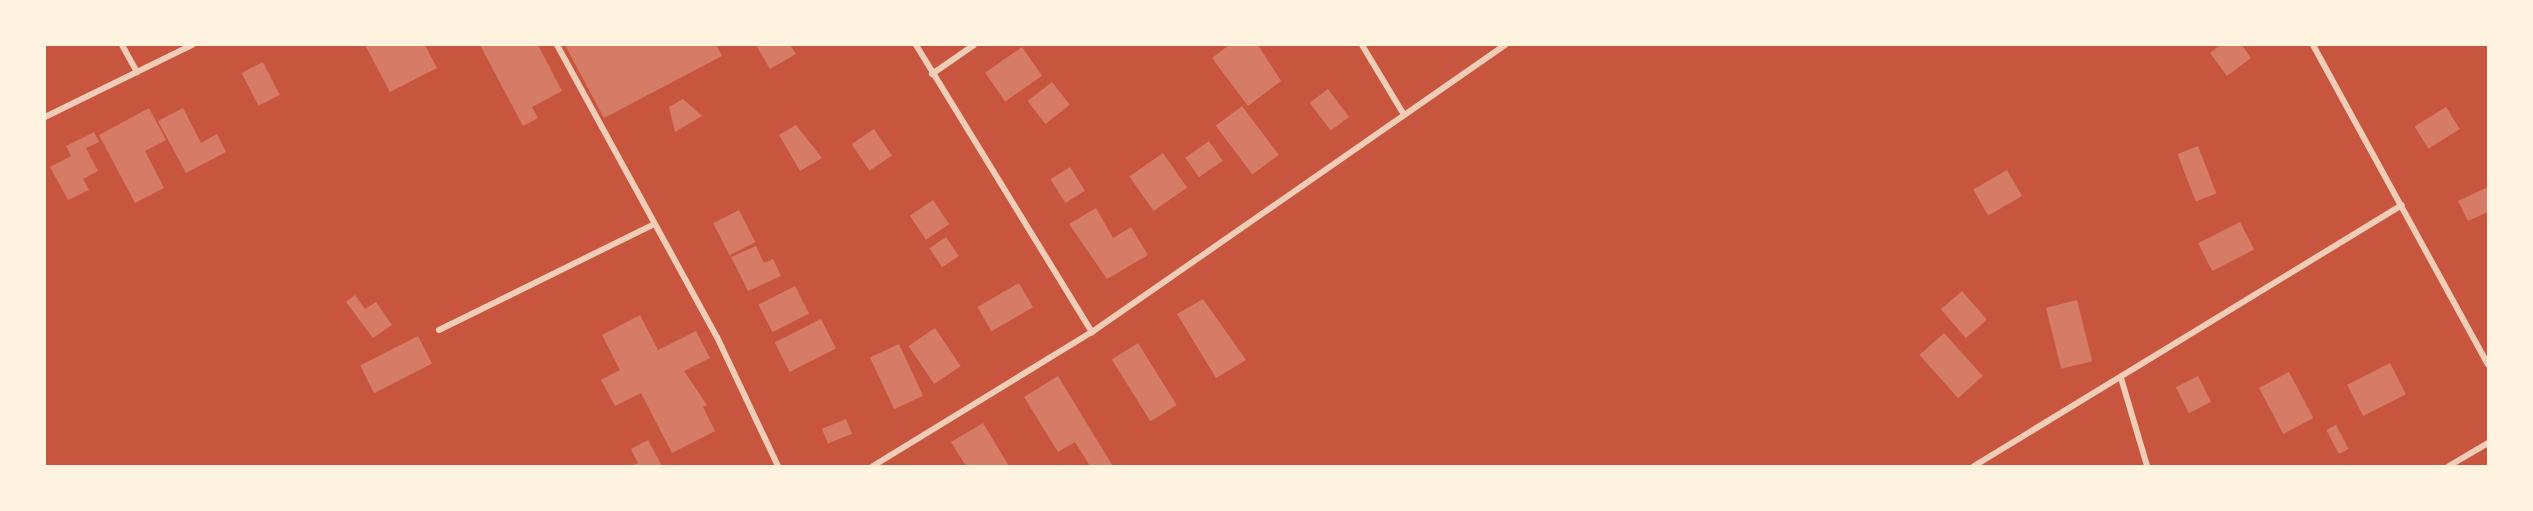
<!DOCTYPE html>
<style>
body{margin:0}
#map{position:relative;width:2533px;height:511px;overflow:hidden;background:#c8553d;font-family:"Fira Sans Condensed",sans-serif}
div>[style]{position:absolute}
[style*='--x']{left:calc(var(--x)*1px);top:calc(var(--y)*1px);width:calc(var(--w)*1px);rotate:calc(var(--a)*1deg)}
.building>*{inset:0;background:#d67c66;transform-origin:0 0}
.minor>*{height:6px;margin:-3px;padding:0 3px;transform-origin:3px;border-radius:3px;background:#f1ccb7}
span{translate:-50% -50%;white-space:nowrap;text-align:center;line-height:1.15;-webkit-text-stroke:4.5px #fff3e0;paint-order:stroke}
.frame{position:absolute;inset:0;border:46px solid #fff3e0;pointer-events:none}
</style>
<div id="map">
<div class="building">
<i style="clip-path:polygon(365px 45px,425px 45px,437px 68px,390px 92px)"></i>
<i style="clip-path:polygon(480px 45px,538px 45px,562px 91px,532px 107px,538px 118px,523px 126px)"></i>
<i style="clip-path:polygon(565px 45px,716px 45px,722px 56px,604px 118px)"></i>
<i style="clip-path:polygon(756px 45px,790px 45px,796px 54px,770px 69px)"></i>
<i style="clip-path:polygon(1229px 45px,1258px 45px,1281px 81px,1248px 106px,1212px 58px)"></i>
<i style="clip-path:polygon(2221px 45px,2242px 45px,2251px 58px,2227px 76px,2210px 53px)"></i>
<i style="left:1022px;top:47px;width:35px;height:45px;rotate:55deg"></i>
<i style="left:263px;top:62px;width:37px;height:24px;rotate:63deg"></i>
<i style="left:1052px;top:82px;width:29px;height:31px;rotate:52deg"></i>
<i style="left:1328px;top:89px;width:35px;height:23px;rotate:53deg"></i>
<i style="clip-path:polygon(683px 99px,702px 116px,675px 132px,669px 107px)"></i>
<i style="left:1242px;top:106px;width:61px;height:33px;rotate:53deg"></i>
<i style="left:2446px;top:107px;width:26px;height:37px;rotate:58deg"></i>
<i style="clip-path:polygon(149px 108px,166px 140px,145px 151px,164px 188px,135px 203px,99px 135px)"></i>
<i style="clip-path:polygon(183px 108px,201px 143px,217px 134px,226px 152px,186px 173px,158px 121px)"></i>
<i style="clip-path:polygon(796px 125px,822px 158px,800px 171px,779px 135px)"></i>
<i style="left:874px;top:129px;width:32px;height:27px;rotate:56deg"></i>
<i style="clip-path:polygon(94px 132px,99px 142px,86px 148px,98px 171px,83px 179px,89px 190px,68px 200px,50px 167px,71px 156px,66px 146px)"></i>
<i style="left:1209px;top:141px;width:24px;height:29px;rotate:55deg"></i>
<i style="left:2198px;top:146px;width:51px;height:22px;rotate:69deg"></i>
<i style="left:1163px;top:153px;width:42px;height:41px;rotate:55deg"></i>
<i style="left:1070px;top:167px;width:28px;height:23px;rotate:58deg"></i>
<i style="left:2007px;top:170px;width:30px;height:39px;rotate:60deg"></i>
<i style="clip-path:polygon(2488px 187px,2488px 212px,2468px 221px,2458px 201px)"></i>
<i style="left:933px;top:200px;width:29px;height:28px;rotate:56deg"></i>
<i style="clip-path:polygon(1096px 208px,1113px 238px,1131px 227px,1148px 255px,1107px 279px,1069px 224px)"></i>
<i style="left:739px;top:210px;width:36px;height:29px;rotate:63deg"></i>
<i style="left:2240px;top:222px;width:31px;height:47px;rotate:63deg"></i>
<i style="left:946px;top:237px;width:23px;height:20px;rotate:56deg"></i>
<i style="clip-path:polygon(756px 246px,764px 263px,773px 259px,781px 276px,748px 291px,731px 257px)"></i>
<i style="left:1019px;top:283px;width:28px;height:48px;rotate:60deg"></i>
<i style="left:795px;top:286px;width:31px;height:41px;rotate:63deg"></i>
<i style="left:1962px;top:291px;width:38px;height:28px;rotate:49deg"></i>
<i style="clip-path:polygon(355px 295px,365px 309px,376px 302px,392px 325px,373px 338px,346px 302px)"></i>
<i style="clip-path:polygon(1203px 299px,1246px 360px,1216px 378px,1177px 314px)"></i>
<i style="left:2077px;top:300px;width:63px;height:32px;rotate:76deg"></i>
<i style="clip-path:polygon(640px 315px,658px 350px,696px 331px,710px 358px,684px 371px,707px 405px,703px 407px,715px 431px,672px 453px,641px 393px,615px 406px,601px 380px,620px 370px,602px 335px)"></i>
<i style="left:821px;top:319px;width:33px;height:52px;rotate:63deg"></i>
<i style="left:935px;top:328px;width:46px;height:32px;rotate:56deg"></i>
<i style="left:1944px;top:333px;width:58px;height:33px;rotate:48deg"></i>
<i style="left:418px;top:336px;width:31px;height:65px;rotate:63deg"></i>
<i style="left:1138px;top:343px;width:73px;height:31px;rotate:58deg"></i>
<i style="left:899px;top:344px;width:57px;height:32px;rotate:65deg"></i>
<i style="left:2390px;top:363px;width:35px;height:48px;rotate:63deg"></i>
<i style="left:2289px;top:372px;width:52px;height:34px;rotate:62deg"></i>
<i style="clip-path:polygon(1058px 376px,1092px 432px,1113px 466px,1090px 466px,1075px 442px,1058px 452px,1024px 397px)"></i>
<i style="left:2198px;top:376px;width:29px;height:25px;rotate:63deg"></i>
<i style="left:846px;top:419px;width:16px;height:26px;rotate:68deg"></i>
<i style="clip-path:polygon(983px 423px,1009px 466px,966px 466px,951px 442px)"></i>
<i style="left:2336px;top:425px;width:27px;height:11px;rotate:62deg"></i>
<i style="clip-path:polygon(648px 440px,662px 466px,631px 466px,638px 463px,631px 449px)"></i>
</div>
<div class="minor">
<i style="--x:122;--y:45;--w:31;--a:61"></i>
<i style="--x:557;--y:45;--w:333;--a:61.3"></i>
<i style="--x:717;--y:337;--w:143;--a:64.7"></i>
<i style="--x:916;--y:45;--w:337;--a:58.5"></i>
<i style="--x:1362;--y:45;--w:82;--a:59"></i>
<i style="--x:2313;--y:45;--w:364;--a:61.3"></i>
<i style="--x:932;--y:74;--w:51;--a:-34.6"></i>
<i style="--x:45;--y:117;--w:164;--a:-26.1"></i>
<i style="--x:439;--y:330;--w:237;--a:-26.2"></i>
<i style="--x:2121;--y:378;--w:92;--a:73.5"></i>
<i style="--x:873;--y:466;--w:257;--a:-31.5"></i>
<i style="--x:1092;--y:332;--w:503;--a:-34.8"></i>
<i style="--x:1974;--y:466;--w:501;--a:-31.38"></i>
<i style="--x:2449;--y:466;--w:45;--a:-30.5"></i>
</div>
<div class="frame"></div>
</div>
